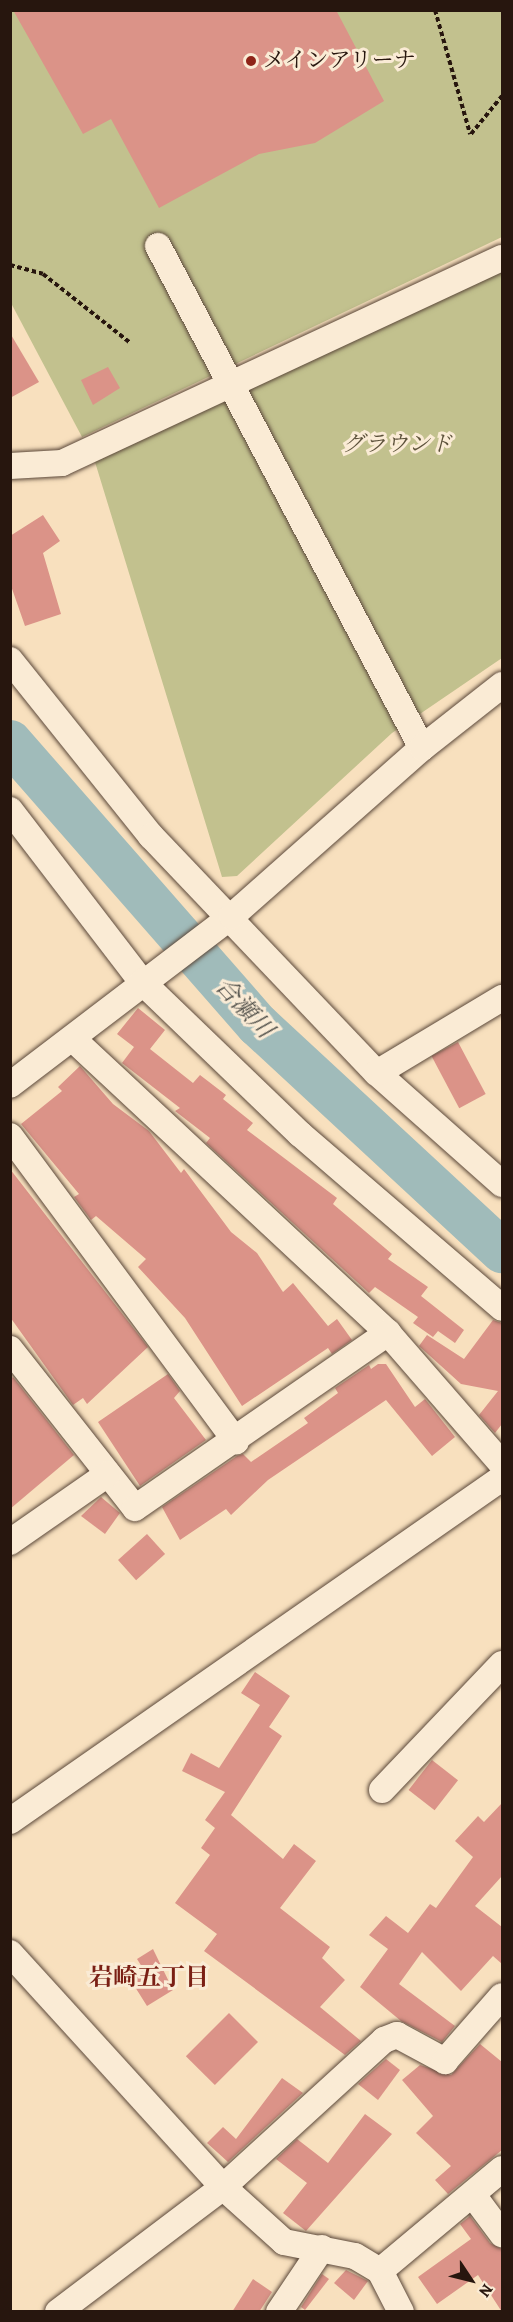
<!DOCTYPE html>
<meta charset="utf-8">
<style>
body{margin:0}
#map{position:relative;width:513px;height:2322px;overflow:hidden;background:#f8e0be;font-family:Alegreya,"Noto Serif JP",serif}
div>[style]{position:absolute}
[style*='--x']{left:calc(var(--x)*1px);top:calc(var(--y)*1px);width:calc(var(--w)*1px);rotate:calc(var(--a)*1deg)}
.green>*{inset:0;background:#c2c18e}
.river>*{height:44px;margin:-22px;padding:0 22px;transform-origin:22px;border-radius:22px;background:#a0bbba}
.building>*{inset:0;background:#db9388;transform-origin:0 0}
.path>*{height:4px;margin-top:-2px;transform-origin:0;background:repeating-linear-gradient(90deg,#27160e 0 4.5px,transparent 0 7.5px)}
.roads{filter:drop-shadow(0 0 2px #5b483a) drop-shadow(0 0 2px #5b483a)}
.minor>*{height:26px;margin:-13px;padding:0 13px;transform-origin:13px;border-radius:13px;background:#faebd5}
.dots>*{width:16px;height:16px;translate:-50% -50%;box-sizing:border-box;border:3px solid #faebd5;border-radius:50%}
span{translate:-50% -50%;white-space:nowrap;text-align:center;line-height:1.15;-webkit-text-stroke:6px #faebd5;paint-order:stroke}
.poi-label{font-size:22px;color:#27160e}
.left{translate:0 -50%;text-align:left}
.park-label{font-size:22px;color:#5d523b;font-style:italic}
.water-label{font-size:24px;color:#51504a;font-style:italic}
.neighbourhood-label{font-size:24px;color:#7a1f14;font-weight:700}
.frame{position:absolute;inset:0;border:12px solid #27160e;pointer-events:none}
.north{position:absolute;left:441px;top:2250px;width:60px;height:60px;-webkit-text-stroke:4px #faebd5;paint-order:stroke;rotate:125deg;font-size:16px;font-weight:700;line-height:24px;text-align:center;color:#27160e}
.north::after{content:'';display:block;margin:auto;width:21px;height:27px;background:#27160e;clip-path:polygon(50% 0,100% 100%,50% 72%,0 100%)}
</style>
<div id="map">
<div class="green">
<i style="clip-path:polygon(10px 11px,502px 11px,502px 237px,82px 437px,11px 303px)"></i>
<i style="clip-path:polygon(502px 270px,502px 658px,392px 733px,237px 876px,222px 877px,95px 462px)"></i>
</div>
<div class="river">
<i style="--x:10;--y:742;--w:376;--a:48.8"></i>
<i style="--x:258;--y:1025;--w:333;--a:42.8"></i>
</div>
<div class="building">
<i style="clip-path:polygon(13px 10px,336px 10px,384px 101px,315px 143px,259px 154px,159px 208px,111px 119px,83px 134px)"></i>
<i style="clip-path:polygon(10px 333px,39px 382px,10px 398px)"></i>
<i style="clip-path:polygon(108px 367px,120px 388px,93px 405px,81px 380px)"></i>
<i style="clip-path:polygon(43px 515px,60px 541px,43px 553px,61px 614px,25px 626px,10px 583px,10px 536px)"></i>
<i style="clip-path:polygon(138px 1008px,165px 1030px,150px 1049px,193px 1083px,200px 1075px,226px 1095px,223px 1099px,253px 1123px,247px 1130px,337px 1198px,333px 1204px,392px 1254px,388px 1259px,428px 1287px,421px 1296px,464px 1330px,455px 1343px,438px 1331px,433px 1337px,413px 1323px,418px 1317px,375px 1287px,369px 1293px,206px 1143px,210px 1138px,175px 1111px,180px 1108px,122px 1063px,134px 1047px,117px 1034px)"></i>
<i style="left:458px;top:1042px;width:59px;height:30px;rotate:62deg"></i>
<i style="clip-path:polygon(80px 1066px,113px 1104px,149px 1131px,181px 1173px,184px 1169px,231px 1232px,257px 1253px,283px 1292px,293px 1283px,328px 1326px,337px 1319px,352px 1340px,332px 1354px,328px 1348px,242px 1406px,185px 1318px,138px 1267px,146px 1259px,96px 1216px,91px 1220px,74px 1197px,79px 1194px,21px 1124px,62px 1091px,58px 1087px)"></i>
<i style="clip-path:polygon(10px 1169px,148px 1347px,87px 1404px,83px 1398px,73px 1405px,10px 1317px)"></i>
<i style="clip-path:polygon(493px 1320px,502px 1323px,502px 1424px,495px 1433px,479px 1415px,498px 1391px,461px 1384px,419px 1346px,427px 1335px,464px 1359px)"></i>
<i style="clip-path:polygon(378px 1364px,386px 1364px,415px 1407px,425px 1399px,455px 1437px,432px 1456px,386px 1400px,268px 1480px,231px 1515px,226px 1509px,180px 1540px,162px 1507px,237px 1456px,243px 1454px,251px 1462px,308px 1423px,304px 1418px,338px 1393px,335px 1388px,369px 1365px,371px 1369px)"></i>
<i style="clip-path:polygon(168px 1374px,180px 1391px,174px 1398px,206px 1440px,140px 1486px,98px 1422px)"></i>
<i style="clip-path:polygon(13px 1377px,74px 1455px,10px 1509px,10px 1380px)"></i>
<i style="clip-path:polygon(101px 1497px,120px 1513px,105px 1534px,81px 1516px)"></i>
<i style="left:147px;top:1534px;width:27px;height:39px;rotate:48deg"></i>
<i style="clip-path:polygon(255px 1672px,290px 1696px,269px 1727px,282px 1736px,231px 1815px,283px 1859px,294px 1844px,316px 1861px,280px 1908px,330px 1947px,322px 1958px,345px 1980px,320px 2007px,361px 2041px,345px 2055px,204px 1951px,217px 1934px,175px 1903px,210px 1855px,201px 1848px,215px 1828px,205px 1820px,225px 1792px,182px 1771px,191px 1753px,219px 1768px,260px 1705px,241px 1693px)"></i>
<i style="left:432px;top:1760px;width:33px;height:38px;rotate:38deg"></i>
<i style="clip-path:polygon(502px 1803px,502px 1876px,475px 1906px,502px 1927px,502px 1964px,493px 1956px,461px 1991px,422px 1952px,399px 1984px,455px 2026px,442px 2042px,401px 2021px,360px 1987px,388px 1949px,369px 1935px,386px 1916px,408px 1933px,430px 1904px,436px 1908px,473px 1857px,455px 1841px,478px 1816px,484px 1822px)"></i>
<i style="clip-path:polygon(153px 1949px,173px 1990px,147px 2006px,130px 1979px,144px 1970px,137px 1959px)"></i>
<i style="left:229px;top:2013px;width:41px;height:61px;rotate:45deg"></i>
<i style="clip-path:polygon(480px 2044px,502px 2062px,502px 2150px,448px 2194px,435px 2180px,451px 2166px,416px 2133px,433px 2116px,402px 2080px,420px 2065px,451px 2075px)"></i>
<i style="clip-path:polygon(386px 2059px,400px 2070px,378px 2100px,358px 2084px)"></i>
<i style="clip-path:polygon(282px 2078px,303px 2093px,228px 2162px,207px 2143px,223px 2127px,236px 2139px)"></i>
<i style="clip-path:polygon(365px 2114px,392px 2134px,306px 2231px,283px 2213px,307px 2183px,276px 2159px,297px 2139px,328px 2163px)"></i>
<i style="clip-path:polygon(470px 2216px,490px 2243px,502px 2249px,502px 2312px,478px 2275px,437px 2304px,418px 2277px,471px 2239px,460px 2224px)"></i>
<i style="clip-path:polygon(346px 2270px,368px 2281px,354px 2300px,334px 2283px)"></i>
<i style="clip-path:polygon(322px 2274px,329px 2279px,305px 2310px,301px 2307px)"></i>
<i style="clip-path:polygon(253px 2279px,272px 2292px,259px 2312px,232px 2312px)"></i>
</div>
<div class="path">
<i style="--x:435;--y:10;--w:129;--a:74.2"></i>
<i style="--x:471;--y:134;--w:49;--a:-50.8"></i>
<i style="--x:10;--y:265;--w:34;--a:15"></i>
<i style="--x:43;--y:274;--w:110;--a:38.3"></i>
</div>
<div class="roads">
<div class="minor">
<i style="--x:158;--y:246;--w:567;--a:62.26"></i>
<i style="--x:10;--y:466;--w:52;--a:-3.3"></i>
<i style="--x:62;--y:463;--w:485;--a:-25"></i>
<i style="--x:10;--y:660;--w:226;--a:51.3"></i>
<i style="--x:151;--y:836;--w:327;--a:46.4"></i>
<i style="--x:377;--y:1073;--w:167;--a:41.6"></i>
<i style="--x:10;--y:810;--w:217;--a:52.5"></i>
<i style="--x:142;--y:982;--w:219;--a:43.9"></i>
<i style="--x:300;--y:1134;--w:267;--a:40.7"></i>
<i style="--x:74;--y:1040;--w:429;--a:43"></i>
<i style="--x:388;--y:1333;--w:174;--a:49"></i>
<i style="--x:377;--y:1073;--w:146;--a:-31"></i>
<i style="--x:10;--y:1085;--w:279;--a:-37.3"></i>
<i style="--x:232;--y:916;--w:254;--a:-41.5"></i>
<i style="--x:422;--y:748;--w:102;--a:-38.2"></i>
<i style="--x:10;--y:1136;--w:380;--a:53.5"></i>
<i style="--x:10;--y:1349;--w:202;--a:51.8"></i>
<i style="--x:135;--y:1508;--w:308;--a:-34.7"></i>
<i style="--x:10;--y:1542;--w:119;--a:-34.8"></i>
<i style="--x:382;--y:1790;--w:174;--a:-46.4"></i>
<i style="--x:10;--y:1821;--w:600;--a:-34.88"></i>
<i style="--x:10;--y:1953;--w:316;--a:47.7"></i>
<i style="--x:223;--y:2187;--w:82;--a:42"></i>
<i style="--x:284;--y:2242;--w:72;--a:11.2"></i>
<i style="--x:355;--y:2256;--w:29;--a:31"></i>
<i style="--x:380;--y:2271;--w:46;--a:62.9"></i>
<i style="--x:473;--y:2195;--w:49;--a:53.4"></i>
<i style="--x:380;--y:2271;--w:159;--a:-39.9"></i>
<i style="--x:58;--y:2312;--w:207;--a:-37.1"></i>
<i style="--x:223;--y:2187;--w:218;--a:-42.4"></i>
<i style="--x:384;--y:2040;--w:14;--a:-21"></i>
<i style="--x:397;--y:2035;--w:55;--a:28.4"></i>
<i style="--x:445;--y:2061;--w:86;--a:-48.8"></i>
<i style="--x:279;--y:2312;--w:77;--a:-56.1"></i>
</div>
</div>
<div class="dots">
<i style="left:251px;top:61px;background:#8f2418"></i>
</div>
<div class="poi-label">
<span class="left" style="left:263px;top:61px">メインアリーナ</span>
</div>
<div class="park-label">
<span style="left:397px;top:445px">グラウンド</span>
</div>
<div class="water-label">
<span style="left:244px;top:1008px;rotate:47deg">合瀬川</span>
</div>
<div class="neighbourhood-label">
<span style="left:149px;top:1978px">岩崎五丁目</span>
</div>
<div class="frame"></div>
<div class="north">N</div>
</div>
